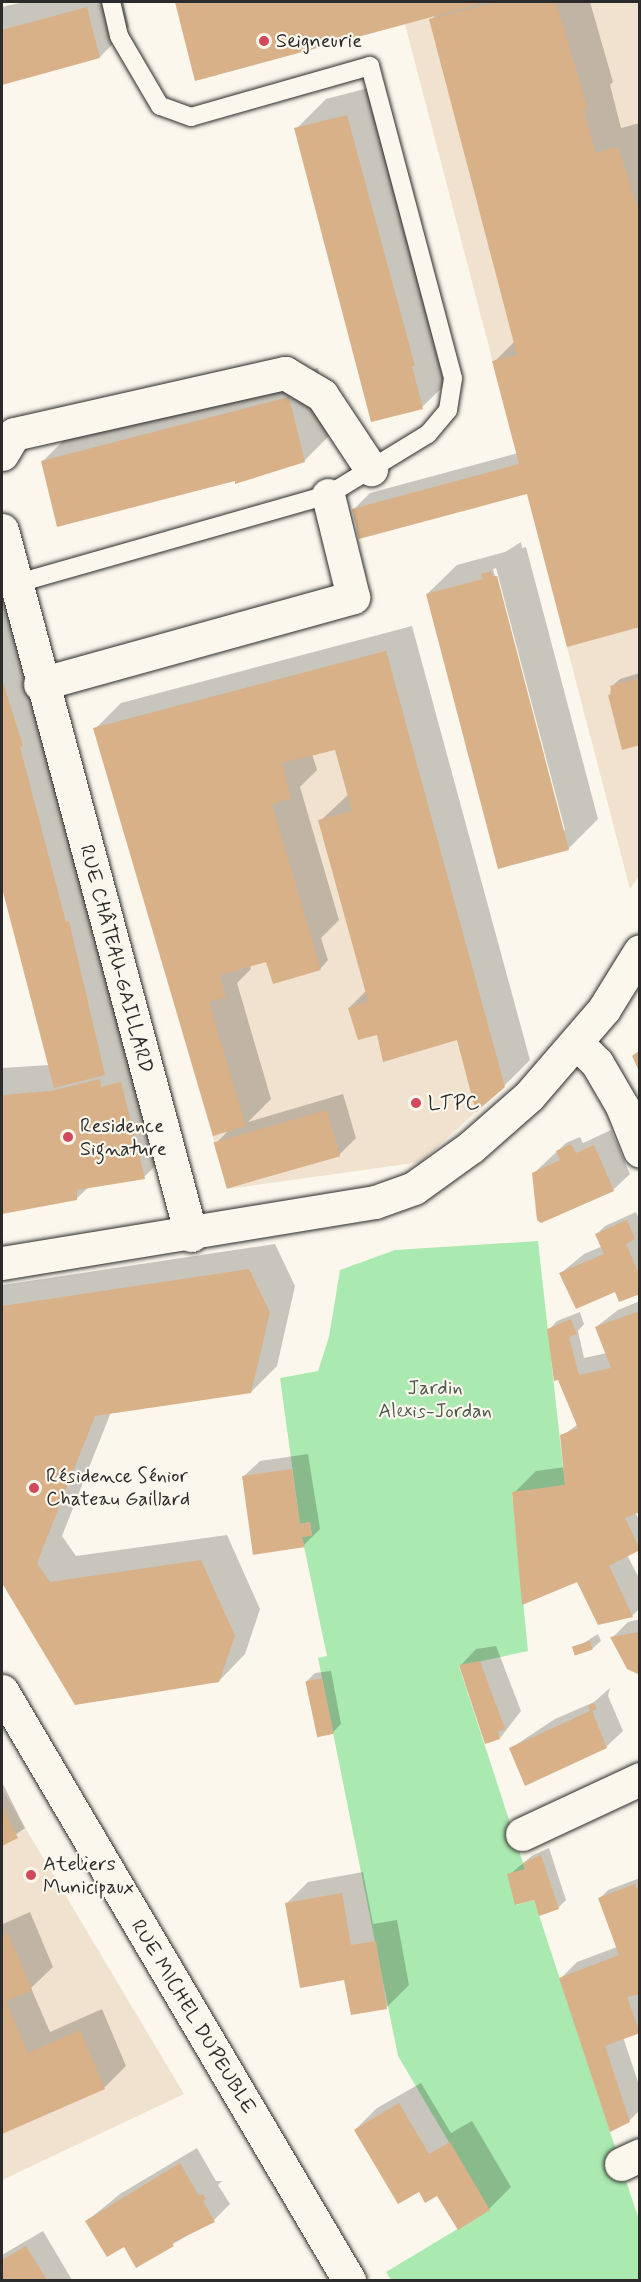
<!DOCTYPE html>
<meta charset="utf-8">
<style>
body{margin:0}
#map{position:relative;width:641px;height:2282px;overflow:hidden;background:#fbf7ec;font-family:Mynerve,sans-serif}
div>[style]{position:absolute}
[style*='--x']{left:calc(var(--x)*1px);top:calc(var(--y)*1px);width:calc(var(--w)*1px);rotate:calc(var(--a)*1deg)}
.built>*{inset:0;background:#f0e2ce}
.green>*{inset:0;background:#aae9b0}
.shadow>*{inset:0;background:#0003}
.building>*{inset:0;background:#d8b189;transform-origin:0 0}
.roads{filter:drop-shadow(0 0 2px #2b2b2b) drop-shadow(0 0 2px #2b2b2b)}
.service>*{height:18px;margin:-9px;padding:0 9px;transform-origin:9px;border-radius:9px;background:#fbf7ec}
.minor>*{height:33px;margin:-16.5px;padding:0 16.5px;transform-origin:16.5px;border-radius:16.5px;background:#fbf7ec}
.tertiary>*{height:33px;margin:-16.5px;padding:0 16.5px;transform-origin:16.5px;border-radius:16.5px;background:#fbf7ec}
.dots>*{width:16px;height:16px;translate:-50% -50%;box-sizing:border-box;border:3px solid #fbf7ec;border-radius:50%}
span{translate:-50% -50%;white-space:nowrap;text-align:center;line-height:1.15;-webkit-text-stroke:4.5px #fbf7ec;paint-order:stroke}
.poi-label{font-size:20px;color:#2b2b2b}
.left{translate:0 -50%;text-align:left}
.street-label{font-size:20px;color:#2b2b2b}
.park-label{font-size:20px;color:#4b5a4c}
.frame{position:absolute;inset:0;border:3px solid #2b2b2b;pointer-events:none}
</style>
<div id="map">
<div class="built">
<i style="clip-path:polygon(175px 2px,639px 2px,640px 874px,630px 889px,405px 24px,195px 81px)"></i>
<i style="clip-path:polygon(386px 651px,504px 1086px,421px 1162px,228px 1189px,93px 728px)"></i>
<i style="clip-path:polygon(2px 1789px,184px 2094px,2px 2180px)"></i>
</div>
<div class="green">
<i style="clip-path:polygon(538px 1241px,565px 1485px,512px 1493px,528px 1651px,459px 1666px,525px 1869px,516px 1905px,534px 1900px,639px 2220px,639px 2280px,391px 2280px,386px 2272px,489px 2210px,398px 2056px,318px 1658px,327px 1656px,302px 1537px,312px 1535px,310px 1522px,300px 1524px,280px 1378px,318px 1371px,329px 1337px,340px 1270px,395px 1250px)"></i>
</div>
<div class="shadow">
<i style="clip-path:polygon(24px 2px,123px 2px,129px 27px,100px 57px,2px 83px,2px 7px)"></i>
<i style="clip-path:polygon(177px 2px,590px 2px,613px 82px,610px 85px,621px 128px,640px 123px,640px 626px,528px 490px,354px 509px,370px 493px,518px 453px,494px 362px,515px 341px,431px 20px,436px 15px,196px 79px)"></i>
<i style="clip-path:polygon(376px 86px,452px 378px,422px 407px,296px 129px,326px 99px)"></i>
<i style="clip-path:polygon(318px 368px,334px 431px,304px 461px,59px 526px,42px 462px,72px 432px)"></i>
<i style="clip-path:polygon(2px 535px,174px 1148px,144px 1177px,89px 1187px,76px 1199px,2px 1213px,2px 1068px,49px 1065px,2px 882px)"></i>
<i style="clip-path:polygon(evenodd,521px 542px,522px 548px,526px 547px,598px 819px,568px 849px,427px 594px,457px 565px,505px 552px,521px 542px,496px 568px,565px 830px,562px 830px,493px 569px,496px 568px)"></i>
<i style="clip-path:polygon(412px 626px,530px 1060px,504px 1086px,458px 1038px,386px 1031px,349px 1008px,366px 991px,320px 821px,349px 794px,337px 748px,312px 754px,317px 770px,300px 787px,339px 920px,321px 938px,328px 960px,320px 969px,272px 958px,250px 965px,251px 969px,237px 983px,271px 1099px,248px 1122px,343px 1094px,356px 1138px,339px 1155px,216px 1143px,230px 1129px,95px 729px,121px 703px)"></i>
<i style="clip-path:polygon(640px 673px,640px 744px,610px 696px,611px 687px,620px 679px)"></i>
<i style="clip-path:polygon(611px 1130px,630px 1174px,613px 1190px,534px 1173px,566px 1143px,580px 1137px,583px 1143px)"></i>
<i style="clip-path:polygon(636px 1212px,640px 1222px,640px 1292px,616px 1290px,561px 1273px,584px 1254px,603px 1246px,597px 1234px,605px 1226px)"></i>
<i style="clip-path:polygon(275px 1244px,295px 1286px,277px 1366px,251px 1392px,111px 1412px,62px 1536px,76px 1556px,227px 1535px,260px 1609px,245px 1654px,219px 1681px,75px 1703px,2px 1580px,2px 1285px)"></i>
<i style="clip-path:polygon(640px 1301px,640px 1511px,635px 1513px,640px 1521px,640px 1548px,627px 1555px,640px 1580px,640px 1608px,633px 1615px,598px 1623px,578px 1580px,514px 1493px,536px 1471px,566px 1467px,562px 1436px,578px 1424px,549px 1330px,557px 1321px,580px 1312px,584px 1324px,578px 1331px,584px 1358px,607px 1353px,596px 1327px,618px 1310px)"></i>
<i style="clip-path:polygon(308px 1454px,320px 1529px,304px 1545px,243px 1477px,260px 1461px)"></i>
<i style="clip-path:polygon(640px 1619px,640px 1672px,612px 1638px,628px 1622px)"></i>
<i style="clip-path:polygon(598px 1634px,601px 1641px,592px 1649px,574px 1649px)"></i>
<i style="clip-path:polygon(496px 1646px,521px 1711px,500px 1738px,460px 1666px,476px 1649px)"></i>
<i style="clip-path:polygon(331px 1671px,341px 1724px,333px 1732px,307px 1681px,315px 1673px)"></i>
<i style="clip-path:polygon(610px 1688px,608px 1696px,623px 1731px,606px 1747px,511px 1748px,555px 1719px,594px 1702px)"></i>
<i style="clip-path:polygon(2px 1782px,25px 1828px,2px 1844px)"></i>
<i style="clip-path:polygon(549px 1848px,566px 1900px,558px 1908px,535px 1899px,509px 1875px,533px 1855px)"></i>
<i style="clip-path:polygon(363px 1872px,373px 1924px,397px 1920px,409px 1985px,387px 2007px,346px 1978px,286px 1904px,308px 1882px)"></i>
<i style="clip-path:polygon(640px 1878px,640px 2031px,623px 2037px,640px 2088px,640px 2110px,629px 2121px,561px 1978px,577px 1962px,617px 1947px,599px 1899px,608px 1890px)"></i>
<i style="clip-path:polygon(30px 1912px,53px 1967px,31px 1988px,50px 2032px,102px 2009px,126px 2066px,104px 2088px,2px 2132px,2px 1921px,3px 1924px)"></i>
<i style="clip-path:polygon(421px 2083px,451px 2133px,472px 2121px,511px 2187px,489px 2209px,420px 2190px,355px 2130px,377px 2108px)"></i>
<i style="clip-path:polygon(197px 2148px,216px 2181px,222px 2181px,218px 2185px,230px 2204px,214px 2220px,173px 2244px,125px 2245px,87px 2221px,120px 2194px)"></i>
<i style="clip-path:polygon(43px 2231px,72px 2280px,2px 2280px,2px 2255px)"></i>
</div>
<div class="building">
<i style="clip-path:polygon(175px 2px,487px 2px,195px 81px)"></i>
<i style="clip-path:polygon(497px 2px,556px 2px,588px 109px,584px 109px,595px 153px,618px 147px,640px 214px,640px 627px,567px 647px,527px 494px,359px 539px,352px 509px,519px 464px,492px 361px,517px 355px,429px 19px)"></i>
<i style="clip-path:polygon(87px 7px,100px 58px,2px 85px,2px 30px)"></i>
<i style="clip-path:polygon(347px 115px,415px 366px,412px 366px,423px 409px,371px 422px,294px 128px)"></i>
<i style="clip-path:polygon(289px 397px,305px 462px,235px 484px,235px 481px,57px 527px,41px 461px)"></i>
<i style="clip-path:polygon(491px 571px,493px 576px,497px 576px,569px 850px,498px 869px,426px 594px,483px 579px,481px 574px)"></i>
<i style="clip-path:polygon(386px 651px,505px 1087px,476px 1112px,457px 1040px,383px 1062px,377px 1035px,358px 1040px,348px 1008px,368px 1001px,318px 820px,352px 811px,335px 750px,282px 763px,291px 798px,272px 804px,321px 970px,273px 984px,266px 962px,220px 975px,226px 997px,209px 1002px,246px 1126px,213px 1136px,93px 728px)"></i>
<i style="clip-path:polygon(640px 678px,640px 745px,622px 750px,608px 695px,612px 694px,610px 686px)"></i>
<i style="clip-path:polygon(2px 679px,23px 746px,20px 747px,66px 922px,69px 921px,105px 1075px,54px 1088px,2px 888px)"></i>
<i style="clip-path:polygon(640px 1050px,640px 1073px,632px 1056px)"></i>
<i style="clip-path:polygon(100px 1079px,101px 1087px,121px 1082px,145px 1179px,77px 1190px,77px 1200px,2px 1214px,2px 1095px,51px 1091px)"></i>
<i style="left:327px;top:1110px;width:48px;height:118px;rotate:74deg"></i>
<i style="clip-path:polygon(571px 1144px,576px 1153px,594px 1145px,614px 1191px,541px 1223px,537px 1220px,532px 1173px,560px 1160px,556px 1151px)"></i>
<i style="clip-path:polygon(627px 1220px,635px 1239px,626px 1244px,640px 1276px,640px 1294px,619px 1302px,615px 1292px,576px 1309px,559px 1273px,604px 1254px,595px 1234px)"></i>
<i style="clip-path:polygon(249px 1269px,270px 1312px,251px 1393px,95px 1416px,37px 1563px,50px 1582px,201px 1560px,235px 1636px,219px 1682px,75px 1705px,2px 1583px,2px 1306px)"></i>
<i style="clip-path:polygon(640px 1311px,640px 1512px,625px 1518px,640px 1550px,609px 1566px,633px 1617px,598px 1625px,577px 1582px,522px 1605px,512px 1492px,565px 1485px,560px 1435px,578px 1428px,558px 1380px,554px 1381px,547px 1329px,571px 1319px,577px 1334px,569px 1337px,579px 1375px,611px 1368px,595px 1327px)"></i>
<i style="clip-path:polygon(292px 1469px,300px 1524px,310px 1522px,312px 1536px,302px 1537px,305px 1547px,253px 1555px,242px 1476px)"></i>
<i style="clip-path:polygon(640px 1632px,640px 1675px,627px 1669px,610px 1637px)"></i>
<i style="left:590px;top:1641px;width:9px;height:19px;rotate:72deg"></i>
<i style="clip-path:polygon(480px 1661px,505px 1729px,498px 1731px,500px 1739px,485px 1744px,459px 1665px)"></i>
<i style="left:322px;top:1678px;width:57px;height:17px;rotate:78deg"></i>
<i style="clip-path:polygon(594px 1703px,597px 1709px,592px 1711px,607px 1748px,525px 1786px,509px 1748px,590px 1711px,588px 1706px)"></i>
<i style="clip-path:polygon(2px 1806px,18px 1838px,2px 1846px)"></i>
<i style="clip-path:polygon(541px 1855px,559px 1909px,539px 1916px,534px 1900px,515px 1905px,507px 1874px,525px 1869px,523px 1863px)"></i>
<i style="clip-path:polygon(635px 1884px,636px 1888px,640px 1886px,640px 1994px,627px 1997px,640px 2033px,605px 2046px,630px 2122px,610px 2132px,559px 1978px,619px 1955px,598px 1898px)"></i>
<i style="clip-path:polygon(342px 1893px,351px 1945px,376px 1941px,387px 2009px,351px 2015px,344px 1980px,300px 1988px,285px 1903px)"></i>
<i style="clip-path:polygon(8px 1933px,32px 1990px,6px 2001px,28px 2053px,80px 2030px,105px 2089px,2px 2134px,2px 1936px)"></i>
<i style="clip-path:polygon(399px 2103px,429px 2154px,450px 2142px,490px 2210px,458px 2230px,437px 2196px,425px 2203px,419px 2192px,398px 2204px,354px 2130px)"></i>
<i style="clip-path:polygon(180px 2163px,199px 2196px,203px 2194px,206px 2199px,203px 2201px,215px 2222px,172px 2243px,174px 2246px,136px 2268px,124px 2247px,107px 2257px,85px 2221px)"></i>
<i style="clip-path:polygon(26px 2246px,47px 2280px,2px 2280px,2px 2260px)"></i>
</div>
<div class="roads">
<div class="service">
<i style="--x:15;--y:584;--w:325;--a:-15.9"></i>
<i style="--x:328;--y:495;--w:117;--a:-31.4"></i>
<i style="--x:428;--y:434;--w:31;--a:-50"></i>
<i style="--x:448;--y:410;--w:32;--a:-81"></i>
<i style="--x:453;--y:378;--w:323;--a:-104.9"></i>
<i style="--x:370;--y:66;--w:186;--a:164.1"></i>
<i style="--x:191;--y:117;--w:33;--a:-160"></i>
<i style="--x:160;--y:106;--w:81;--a:-120.4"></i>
<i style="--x:119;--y:36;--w:35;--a:-103"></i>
</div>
<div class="minor">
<i style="--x:2;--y:454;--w:23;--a:-59"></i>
<i style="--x:14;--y:434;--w:278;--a:-12.7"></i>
<i style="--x:285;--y:373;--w:43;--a:30.7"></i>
<i style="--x:322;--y:395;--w:89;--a:56.5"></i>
<i style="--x:2;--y:530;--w:730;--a:74.99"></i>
<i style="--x:40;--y:684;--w:325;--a:-15.5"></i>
<i style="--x:353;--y:597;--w:105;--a:-103.8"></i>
<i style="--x:577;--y:1043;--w:28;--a:45"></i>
<i style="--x:597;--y:1063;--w:50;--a:59.8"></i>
<i style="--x:622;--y:1106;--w:48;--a:68.2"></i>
<i style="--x:2;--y:1691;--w:684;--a:59.5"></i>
<i style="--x:522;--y:1834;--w:130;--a:-25"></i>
<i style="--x:621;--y:2164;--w:21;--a:-25"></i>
</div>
<div class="tertiary">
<i style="--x:2;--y:1263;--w:378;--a:-9.3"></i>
<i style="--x:375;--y:1202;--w:41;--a:-19.7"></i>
<i style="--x:414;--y:1188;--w:70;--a:-35.7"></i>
<i style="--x:471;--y:1147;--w:77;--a:-41.3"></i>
<i style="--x:529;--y:1096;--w:115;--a:-49.2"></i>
<i style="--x:604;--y:1009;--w:68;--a:-58.2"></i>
</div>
</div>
<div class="dots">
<i style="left:264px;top:41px;background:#d1495b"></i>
<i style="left:416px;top:1103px;background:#d1495b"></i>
<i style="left:68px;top:1137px;background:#d1495b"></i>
<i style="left:34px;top:1488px;background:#d1495b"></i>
<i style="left:31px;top:1875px;background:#d1495b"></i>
</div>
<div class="poi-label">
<span class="left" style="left:276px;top:41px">Seigneurie</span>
<span class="left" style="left:428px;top:1103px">LTPC</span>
<span class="left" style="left:80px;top:1138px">Residence<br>Signature</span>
<span class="left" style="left:46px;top:1488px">Résidence Sénior<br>Chateau Gaillard</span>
<span class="left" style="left:43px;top:1876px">Ateliers<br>Municipaux</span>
</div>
<div class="street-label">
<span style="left:116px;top:959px;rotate:75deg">RUE CHÂTEAU-GAILLARD</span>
<span style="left:193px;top:2017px;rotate:59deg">RUE MICHEL DUPEUBLE</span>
</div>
<div class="park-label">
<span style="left:435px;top:1400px">Jardin<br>Alexis-Jordan</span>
</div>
<div class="frame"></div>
</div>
